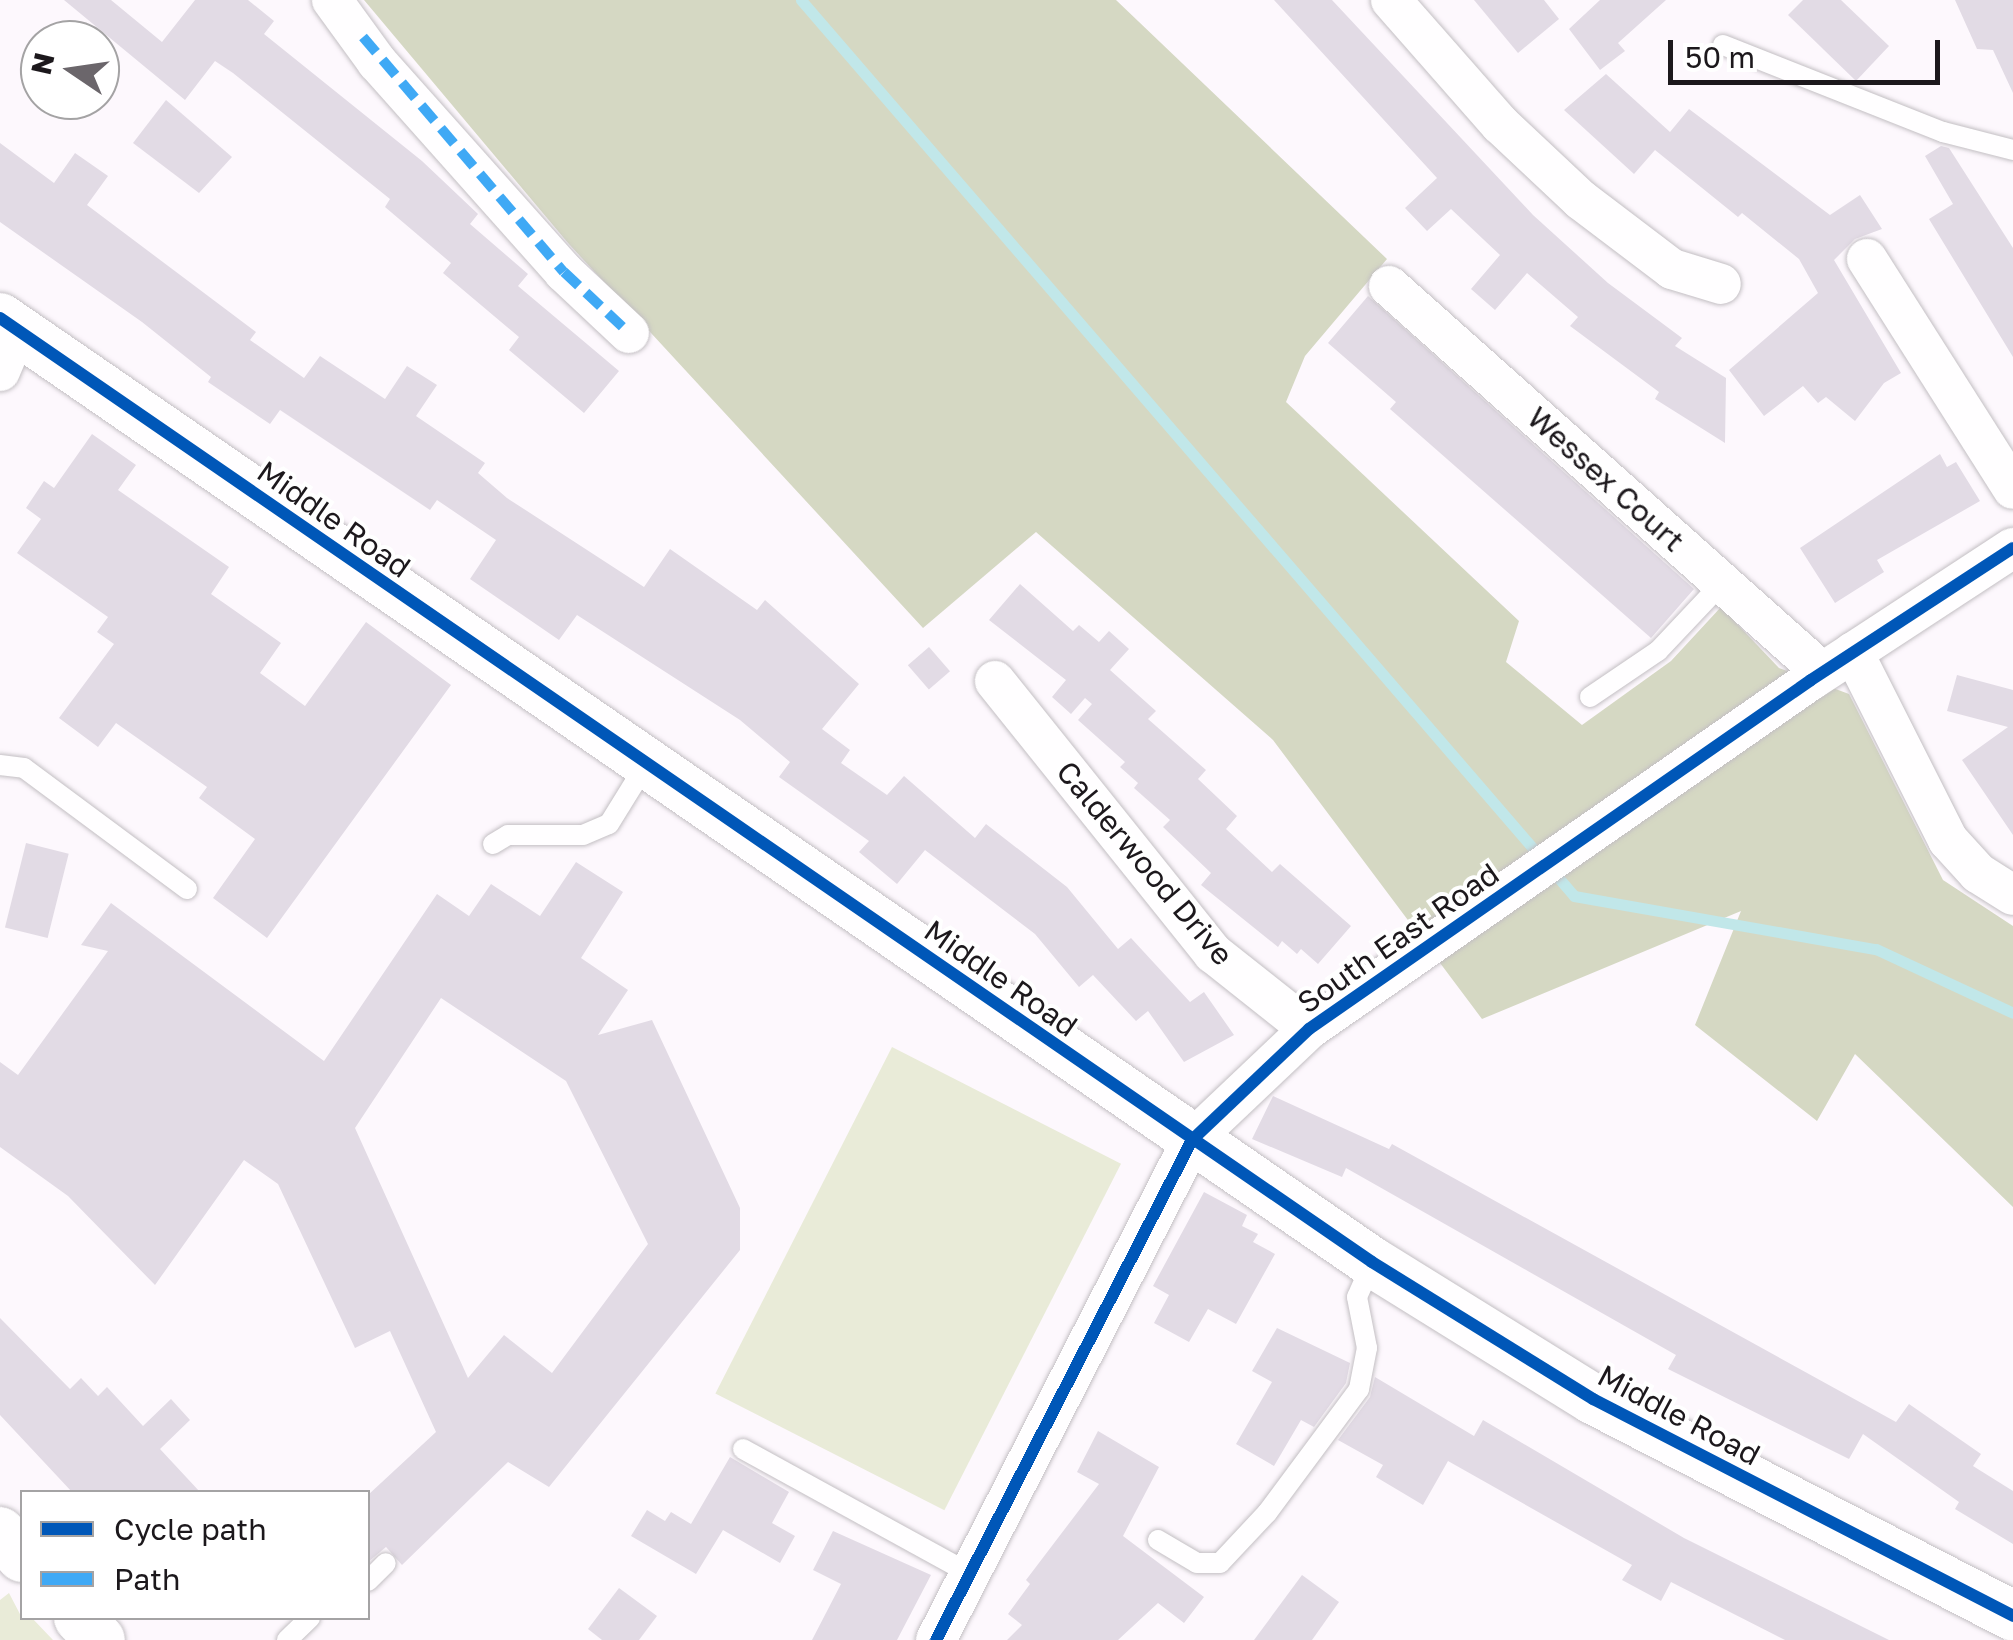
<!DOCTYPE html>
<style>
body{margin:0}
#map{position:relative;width:2013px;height:1640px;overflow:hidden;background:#fdf8fd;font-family:"Golos Text",sans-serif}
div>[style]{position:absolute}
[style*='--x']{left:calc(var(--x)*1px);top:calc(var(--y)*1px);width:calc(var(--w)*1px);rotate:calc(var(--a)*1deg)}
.green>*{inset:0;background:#e9ebd8;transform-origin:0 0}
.forest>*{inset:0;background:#d5d8c3}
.stream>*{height:11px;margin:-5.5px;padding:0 5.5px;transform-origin:5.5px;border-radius:5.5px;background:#c1e7e9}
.building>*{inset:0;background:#e2dbe5;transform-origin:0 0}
.roads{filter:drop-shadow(0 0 2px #c3bfc3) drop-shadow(0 0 2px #c3bfc3)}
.service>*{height:20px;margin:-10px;padding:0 10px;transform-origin:10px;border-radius:10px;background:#fffeff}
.minor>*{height:40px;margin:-20px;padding:0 20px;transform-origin:20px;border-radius:20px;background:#fffeff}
.tertiary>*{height:50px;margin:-25px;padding:0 25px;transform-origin:25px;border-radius:25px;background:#fffeff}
.quiet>*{height:10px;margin-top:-5px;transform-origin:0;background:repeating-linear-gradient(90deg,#3fa9f5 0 20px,transparent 0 30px)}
.cycleway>*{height:12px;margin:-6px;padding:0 6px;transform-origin:6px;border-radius:6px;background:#0057b8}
span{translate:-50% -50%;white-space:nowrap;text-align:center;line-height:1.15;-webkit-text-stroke:8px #fff;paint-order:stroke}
.street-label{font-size:30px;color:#1c181c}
.legend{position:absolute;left:20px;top:1490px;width:350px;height:130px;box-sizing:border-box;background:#fff;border:2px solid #a4a3a4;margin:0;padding:12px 18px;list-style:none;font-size:30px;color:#1c181c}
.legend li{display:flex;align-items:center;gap:20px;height:50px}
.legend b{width:50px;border:2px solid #a4a3a4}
.north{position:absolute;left:20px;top:20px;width:100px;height:100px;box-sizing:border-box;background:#fff;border:2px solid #a4a3a4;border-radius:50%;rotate:283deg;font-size:28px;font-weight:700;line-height:40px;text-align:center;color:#1c181c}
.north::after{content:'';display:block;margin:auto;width:35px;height:45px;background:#6b666b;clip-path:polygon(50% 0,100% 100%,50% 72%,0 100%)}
.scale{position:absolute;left:1668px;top:40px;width:272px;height:45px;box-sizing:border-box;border:5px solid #1c181c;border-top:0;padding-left:12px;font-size:30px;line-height:35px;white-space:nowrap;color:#1c181c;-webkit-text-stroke:8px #fff;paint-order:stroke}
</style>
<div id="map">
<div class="green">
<i style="left:892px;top:1047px;width:257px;height:389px;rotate:27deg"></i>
<i style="clip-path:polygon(9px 1593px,22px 1618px,32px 1618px,53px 1640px,0 1640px,0 1600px)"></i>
</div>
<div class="forest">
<i style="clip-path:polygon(364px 0,1116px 0,1387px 259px,1305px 356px,1286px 402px,1519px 621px,1506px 662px,1582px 725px,1671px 661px,1721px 607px,1779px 668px,1849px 694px,1943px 880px,2013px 926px,2013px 1207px,1855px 1054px,1817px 1121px,1695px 1025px,1741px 911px,1482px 1019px,1273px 740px,1036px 532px,923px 628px,568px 243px)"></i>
</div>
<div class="stream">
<i style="--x:801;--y:0;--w:1183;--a:49.21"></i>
<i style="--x:1574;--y:896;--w:307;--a:10"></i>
<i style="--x:1876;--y:949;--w:151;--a:25"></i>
</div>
<div class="building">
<i style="clip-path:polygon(64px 0,111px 0,162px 42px,195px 0,248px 0,274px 21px,264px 34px,422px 161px,478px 214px,470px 224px,528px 274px,518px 286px,619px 371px,584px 413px,509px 350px,519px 337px,443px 273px,451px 263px,385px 207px,390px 199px,233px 73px,215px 61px,185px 100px)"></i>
<i style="clip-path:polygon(1274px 0,1332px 0,1533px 215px,1608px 283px,1682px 338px,1675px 346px,1726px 378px,1725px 443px,1655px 399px,1659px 392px,1570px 326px,1578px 317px,1527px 273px,1495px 310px,1471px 289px,1500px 255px,1451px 209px,1427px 231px,1405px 208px,1437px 178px)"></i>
<i style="clip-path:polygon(1474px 0,1544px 0,1559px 19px,1518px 53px)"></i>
<i style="clip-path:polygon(1600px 0,1666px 0,1618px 43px,1625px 51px,1600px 70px,1569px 29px)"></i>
<i style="clip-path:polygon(1803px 0,1841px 0,1889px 46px,1856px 81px,1788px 15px)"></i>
<i style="clip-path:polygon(1955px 0,2013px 0,2013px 93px,1993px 50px,1977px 49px)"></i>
<i style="clip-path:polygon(1606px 74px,1670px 132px,1689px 109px,1830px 215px,1860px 195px,1882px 229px,1855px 239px,1834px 260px,1901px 373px,1884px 383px,1855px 421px,1826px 397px,1818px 403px,1803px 386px,1764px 416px,1729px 370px,1818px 293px,1799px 259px,1742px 213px,1738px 217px,1655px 150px,1634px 174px,1564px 110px)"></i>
<i style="clip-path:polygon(166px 100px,232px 157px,199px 193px,133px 143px)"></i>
<i style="clip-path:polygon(0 143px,54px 183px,75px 153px,108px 176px,87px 205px,256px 332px,250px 340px,304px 378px,320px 356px,385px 399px,407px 366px,437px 385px,416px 416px,485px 463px,478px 473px,507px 498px,644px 587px,670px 549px,757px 610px,765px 600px,859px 684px,822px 729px,850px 750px,841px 763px,887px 795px,904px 776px,975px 838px,986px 824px,1067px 887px,1118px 949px,1131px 938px,1190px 1002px,1204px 992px,1234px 1035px,1184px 1062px,1148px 1011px,1136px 1021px,1093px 975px,1079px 987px,1035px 934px,925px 850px,897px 884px,859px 852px,869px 841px,779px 777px,790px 762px,740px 720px,577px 615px,559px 640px,470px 579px,496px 540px,437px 500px,430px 510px,280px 410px,270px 424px,208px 382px,211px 377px,142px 322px,0 222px)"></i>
<i style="clip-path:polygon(1941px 146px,1949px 148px,2013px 248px,2013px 357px,1929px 219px,1953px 204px,1925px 156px)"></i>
<i style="clip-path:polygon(1368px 296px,1694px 589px,1651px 638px,1390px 409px,1396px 402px,1328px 343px)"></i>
<i style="clip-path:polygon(92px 434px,136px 465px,118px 490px,229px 567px,211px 594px,281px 643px,260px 673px,305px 706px,366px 622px,451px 685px,267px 938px,213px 898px,255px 839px,199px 798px,207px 787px,116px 723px,98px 747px,59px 718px,114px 644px,97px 632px,108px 617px,17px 553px,41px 519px,26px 508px,44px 481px,54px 488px)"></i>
<i style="clip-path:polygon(1940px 454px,1947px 467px,1956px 462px,1980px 501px,1877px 560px,1884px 572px,1835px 603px,1800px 548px)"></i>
<i style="clip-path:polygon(1020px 584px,1073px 631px,1079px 625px,1099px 642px,1109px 631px,1129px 649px,1110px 670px,1156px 711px,1148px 719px,1206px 770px,1198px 779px,1237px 816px,1226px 829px,1272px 872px,1280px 864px,1351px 926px,1318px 964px,1301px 949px,1297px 954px,1282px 941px,1278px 947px,1201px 885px,1211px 873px,1163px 827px,1170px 820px,1134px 788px,1138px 783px,1120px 767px,1125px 762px,1078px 720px,1092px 704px,1085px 698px,1071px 714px,1052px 697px,1066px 680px,989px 620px)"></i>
<i style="left:929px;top:647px;width:32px;height:28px;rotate:49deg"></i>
<i style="clip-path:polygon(1957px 675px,2013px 690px,2013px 835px,1962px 760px,2008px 727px,1947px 711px)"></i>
<i style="left:26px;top:843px;width:44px;height:87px;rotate:14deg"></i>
<i style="clip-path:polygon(evenodd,576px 862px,623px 892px,581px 958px,628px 990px,598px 1035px,652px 1020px,740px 1208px,740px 1250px,549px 1487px,508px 1462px,402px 1565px,386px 1547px,368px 1562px,368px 1495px,436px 1432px,390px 1331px,355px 1348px,278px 1184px,244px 1160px,155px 1285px,68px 1196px,0 1147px,0 1062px,18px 1075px,108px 951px,81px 945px,111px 903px,324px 1061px,437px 894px,469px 916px,491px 884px,540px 916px,576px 862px,441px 998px,566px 1081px,648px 1244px,552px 1373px,504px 1335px,468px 1378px,355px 1128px,441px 998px)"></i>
<i style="clip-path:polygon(1273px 1096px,1389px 1149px,1392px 1144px,1896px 1422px,1909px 1404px,1981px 1454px,1973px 1466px,2013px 1491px,2013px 1544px,1955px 1509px,1959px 1502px,1863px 1434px,1849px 1459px,1668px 1369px,1676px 1355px,1346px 1168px,1342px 1177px,1252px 1139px)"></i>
<i style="clip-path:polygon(1204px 1192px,1247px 1215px,1242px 1226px,1258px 1234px,1253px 1242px,1275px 1254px,1236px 1324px,1208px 1309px,1189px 1342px,1154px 1323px,1169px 1295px,1153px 1286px)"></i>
<i style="clip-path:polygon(0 1318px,70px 1389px,81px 1378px,98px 1396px,107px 1387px,143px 1426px,171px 1399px,190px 1420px,160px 1449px,200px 1492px,72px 1492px,0 1415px)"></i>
<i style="clip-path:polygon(1277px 1328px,1350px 1363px,1346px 1383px,1314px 1427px,1301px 1420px,1274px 1466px,1236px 1444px,1272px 1382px,1252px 1371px)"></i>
<i style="clip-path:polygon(1375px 1377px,1474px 1436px,1483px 1420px,1684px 1538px,1889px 1640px,1785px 1640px,1671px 1582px,1661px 1601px,1622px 1580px,1632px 1565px,1448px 1461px,1423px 1505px,1376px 1477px,1383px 1465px,1338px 1440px,1370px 1397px)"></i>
<i style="clip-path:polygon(1098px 1431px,1159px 1467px,1123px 1536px,1204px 1597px,1184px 1623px,1158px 1603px,1118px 1640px,1007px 1640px,1022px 1625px,1008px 1614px,1030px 1584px,1026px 1580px,1099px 1484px,1077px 1472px)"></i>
<i style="clip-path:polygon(730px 1457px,789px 1492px,772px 1523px,795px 1536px,780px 1563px,723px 1530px,696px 1574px,631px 1536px,647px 1510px,665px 1521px,671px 1512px,691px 1524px)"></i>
<i style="clip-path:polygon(833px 1531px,931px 1575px,897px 1640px,812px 1640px,841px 1584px,813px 1570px)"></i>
<i style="clip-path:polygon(1302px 1575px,1339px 1602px,1312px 1640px,1254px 1640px)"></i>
<i style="clip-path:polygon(619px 1588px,657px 1616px,639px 1640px,602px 1640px,588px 1629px)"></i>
</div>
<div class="roads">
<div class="service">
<i style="--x:1723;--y:45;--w:237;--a:21.6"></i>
<i style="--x:1943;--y:132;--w:72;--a:14.4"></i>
<i style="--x:1590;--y:697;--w:82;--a:-34.1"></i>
<i style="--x:1658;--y:651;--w:93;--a:-46.7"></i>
<i style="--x:0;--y:765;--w:24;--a:7"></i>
<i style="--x:24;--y:768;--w:203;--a:36.6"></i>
<i style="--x:493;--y:844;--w:17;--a:-31"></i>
<i style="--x:508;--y:835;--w:75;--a:0"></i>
<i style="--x:583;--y:835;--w:28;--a:-23"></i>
<i style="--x:609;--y:824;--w:70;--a:-58.3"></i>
<i style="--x:743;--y:1449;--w:259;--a:28.8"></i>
<i style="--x:1158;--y:1540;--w:45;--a:30.5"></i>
<i style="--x:1197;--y:1563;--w:23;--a:0"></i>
<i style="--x:1220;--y:1563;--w:69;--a:-46.8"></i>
<i style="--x:1267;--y:1513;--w:154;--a:-53.4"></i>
<i style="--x:1359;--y:1389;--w:42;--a:-79"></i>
<i style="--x:1367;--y:1348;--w:52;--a:-101.1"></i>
<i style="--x:1357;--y:1297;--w:36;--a:-66"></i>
<i style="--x:368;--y:1581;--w:25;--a:-45"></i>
<i style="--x:287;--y:1640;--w:32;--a:-44"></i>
</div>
<div class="minor">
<i style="--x:332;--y:0;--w:77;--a:54"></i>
<i style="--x:377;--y:62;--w:281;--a:48.3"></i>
<i style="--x:564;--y:272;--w:89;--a:43.2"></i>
<i style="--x:1391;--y:0;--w:165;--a:48.7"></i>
<i style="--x:1500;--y:124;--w:111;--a:43.2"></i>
<i style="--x:1581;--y:200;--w:114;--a:37.2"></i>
<i style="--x:1672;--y:269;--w:51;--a:17"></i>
<i style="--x:1867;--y:259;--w:272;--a:57.6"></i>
<i style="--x:1389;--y:286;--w:580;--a:41.72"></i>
<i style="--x:0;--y:371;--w:43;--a:-67"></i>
<i style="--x:1853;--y:652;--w:211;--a:63.2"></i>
<i style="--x:1948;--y:840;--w:45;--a:47.7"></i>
<i style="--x:1978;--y:873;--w:41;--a:32.2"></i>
<i style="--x:995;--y:681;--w:349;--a:51.3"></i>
<i style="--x:1213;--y:953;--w:122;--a:38.4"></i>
<i style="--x:936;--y:1640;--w:562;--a:-62.89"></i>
<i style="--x:1192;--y:1140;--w:161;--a:-43.5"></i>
<i style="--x:1309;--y:1029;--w:611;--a:-34.81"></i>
<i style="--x:1811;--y:680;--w:241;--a:-33.2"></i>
</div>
<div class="tertiary">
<i style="--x:0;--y:318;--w:1665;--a:34.53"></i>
<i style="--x:1372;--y:1262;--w:260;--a:31.8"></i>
<i style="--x:1593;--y:1399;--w:473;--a:27.3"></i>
<i style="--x:0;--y:1532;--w:33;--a:49"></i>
<i style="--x:79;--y:1618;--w:30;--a:46"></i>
</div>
</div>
<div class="quiet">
<i style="--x:363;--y:37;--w:309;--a:49.5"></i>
<i style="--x:564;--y:272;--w:89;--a:43.2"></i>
</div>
<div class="cycleway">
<i style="--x:0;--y:318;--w:1665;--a:34.53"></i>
<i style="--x:1372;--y:1262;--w:260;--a:31.8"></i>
<i style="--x:1593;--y:1399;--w:473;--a:27.3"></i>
<i style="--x:936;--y:1640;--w:562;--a:-62.89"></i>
<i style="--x:1192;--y:1140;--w:161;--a:-43.5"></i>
<i style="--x:1309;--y:1029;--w:611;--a:-34.81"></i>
<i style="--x:1811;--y:680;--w:241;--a:-33.2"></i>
</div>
<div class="street-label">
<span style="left:1606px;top:479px;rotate:42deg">Wessex Court</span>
<span style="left:334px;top:519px;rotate:35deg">Middle Road</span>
<span style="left:1145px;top:863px;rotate:50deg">Calderwood Drive</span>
<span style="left:1398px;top:938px;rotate:-35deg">South East Road</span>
<span style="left:1001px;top:978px;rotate:35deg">Middle Road</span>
<span style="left:1679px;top:1415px;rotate:28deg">Middle Road</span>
</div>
<ul class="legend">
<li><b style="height:12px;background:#0057b8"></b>Cycle path</li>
<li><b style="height:12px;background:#3fa9f5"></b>Path</li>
</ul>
<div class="north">N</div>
<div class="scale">50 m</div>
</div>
